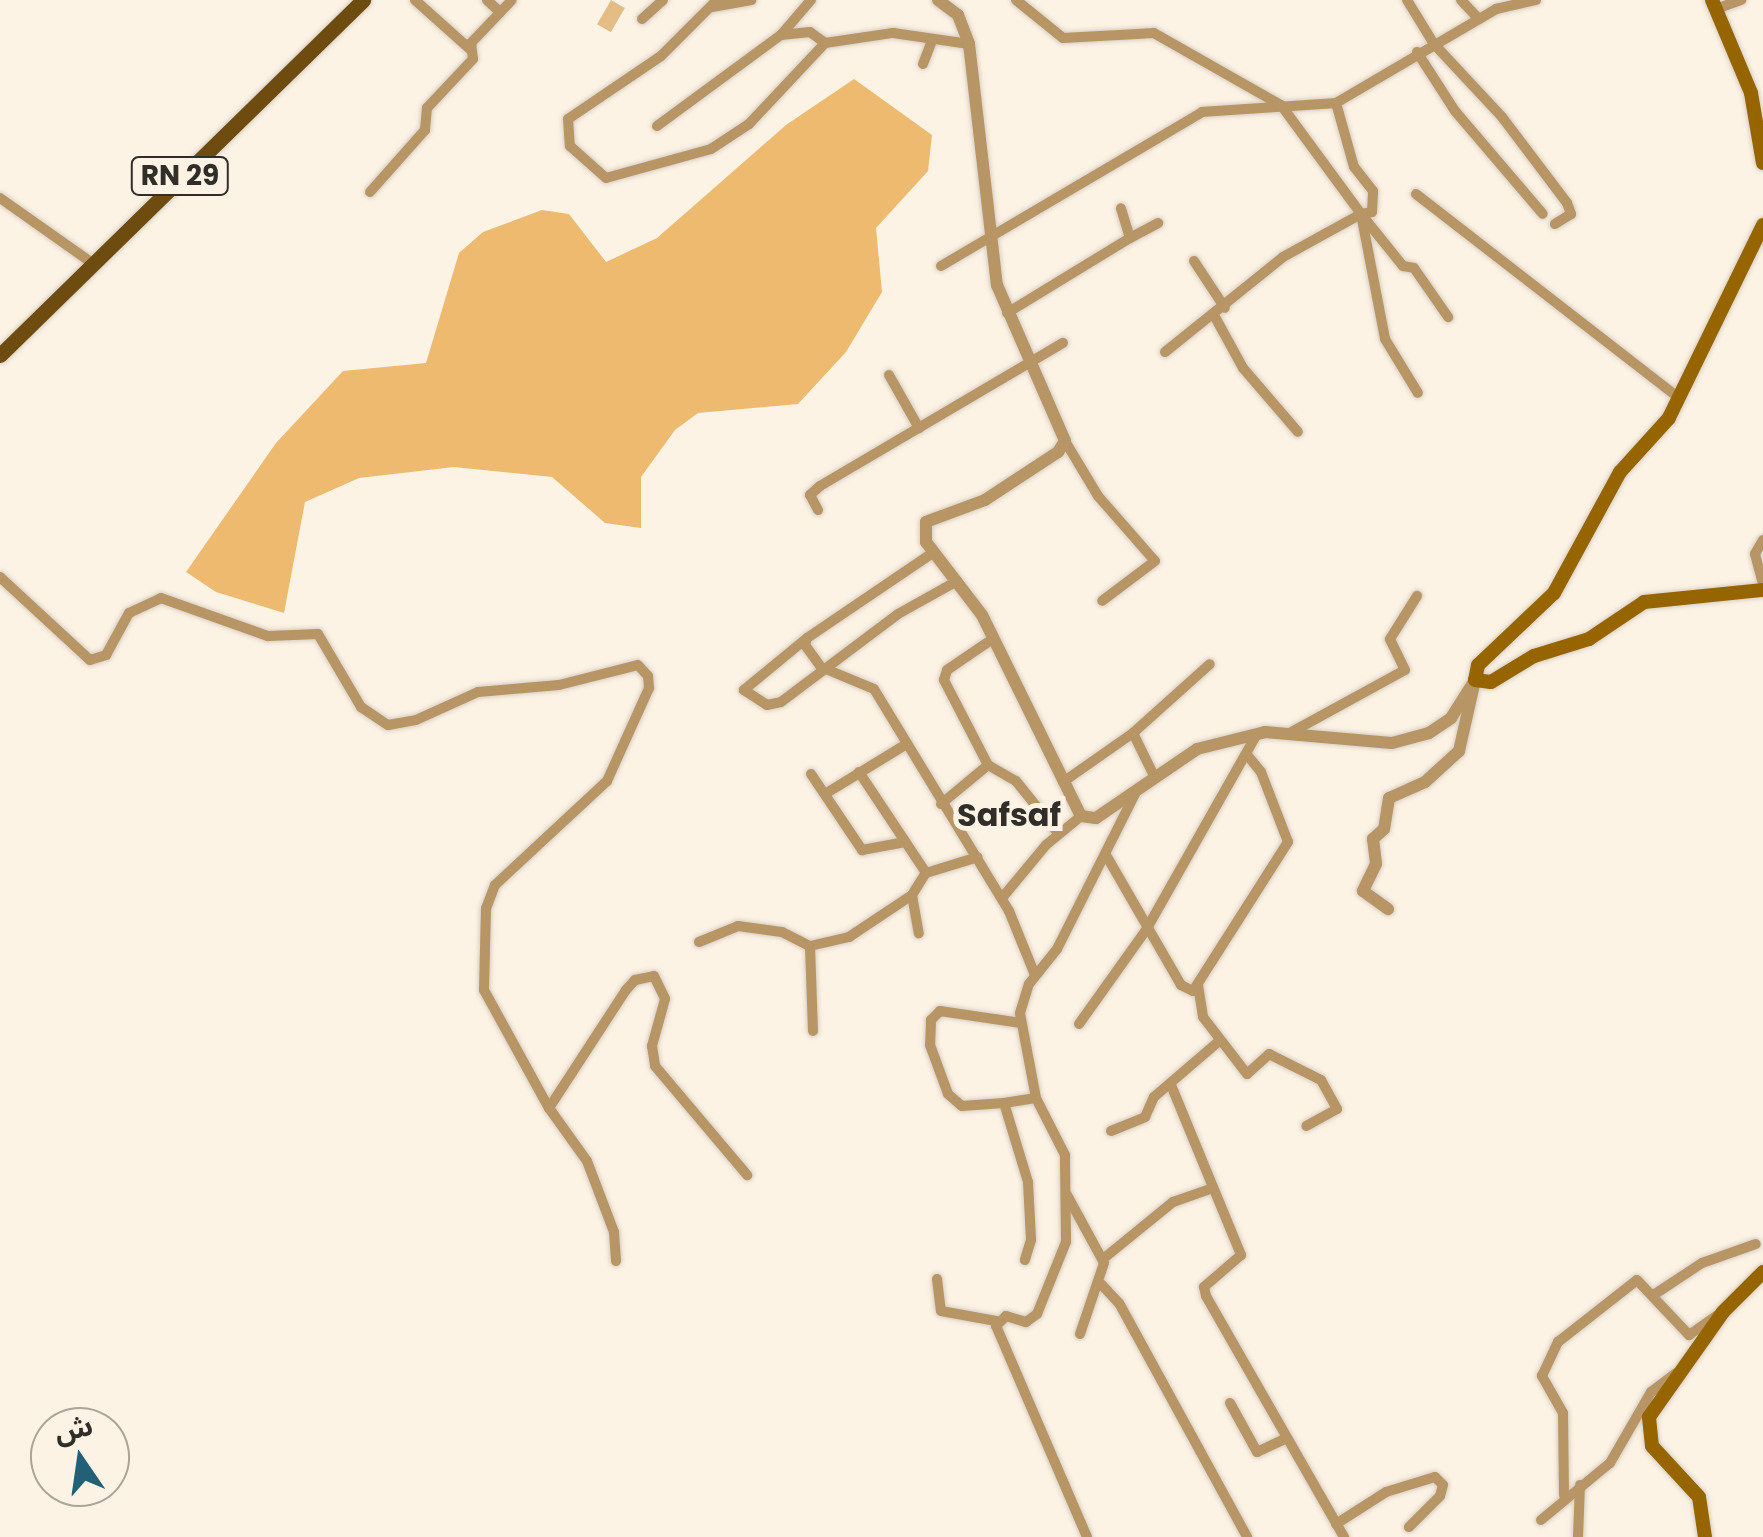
<!DOCTYPE html>
<meta charset="utf-8">
<style>
body{margin:0}
#map{position:relative;width:1763px;height:1537px;overflow:hidden;background:#fdf3e5;font-family:Poppins,"Noto Sans Arabic",sans-serif}
div>[style]{position:absolute}
[style*='--x']{left:calc(var(--x)*1px);top:calc(var(--y)*1px);width:calc(var(--w)*1px);rotate:calc(var(--a)*1deg)}
.green>*{inset:0;background:#e3bc86;transform-origin:0 0}
.forest>*{inset:0;background:#edba70}
.roads{filter:drop-shadow(0 0 2px #d8cfc3) drop-shadow(0 0 2px #d8cfc3)}
.minor>*{height:10px;margin:-5px;padding:0 5px;transform-origin:5px;border-radius:5px;background:#b79565}
.tertiary>*{height:12px;margin:-6px;padding:0 6px;transform-origin:6px;border-radius:6px;background:#b79565}
.secondary>*{height:14px;margin:-7px;padding:0 7px;transform-origin:7px;border-radius:7px;background:#976500}
.primary>*{height:15px;margin:-7.5px;padding:0 7.5px;transform-origin:7.5px;border-radius:7.5px;background:#6e4b0e}
span{translate:-50% -50%;white-space:nowrap;text-align:center;line-height:1.15;-webkit-text-stroke:10px #fdf3e5;paint-order:stroke}
.shield-label span{padding:2px 8px;background:#fdf3e5;border:2px solid;border-radius:8px;-webkit-text-stroke-width:0}
.shield-label{font-size:28px;color:#312d28;font-weight:700}
.neighbourhood-label{font-size:32px;color:#312d28;font-weight:700}
.north{position:absolute;left:30px;top:1407px;width:100px;height:100px;box-sizing:border-box;background:#fdf3e5;border:2px solid #aba499;border-radius:50%;rotate:347deg;font-size:28px;font-weight:700;line-height:40px;text-align:center;color:#312d28}
.north::after{content:'';display:block;margin:auto;width:35px;height:45px;background:#216076;clip-path:polygon(50% 0,100% 100%,50% 72%,0 100%)}
</style>
<div id="map">
<div class="green">
<i style="left:611px;top:0;width:16px;height:28px;rotate:30deg"></i>
</div>
<div class="forest">
<i style="clip-path:polygon(854px 79px,932px 135px,928px 171px,876px 228px,882px 292px,846px 352px,798px 404px,698px 413px,675px 430px,641px 477px,641px 528px,605px 523px,552px 477px,454px 467px,359px 478px,305px 502px,284px 613px,216px 592px,186px 572px,276px 443px,343px 371px,426px 363px,459px 253px,483px 232px,542px 210px,569px 214px,606px 262px,657px 238px,786px 125px)"></i>
</div>
<div class="roads">
<div class="minor">
<i style="--x:415;--y:0;--w:75;--a:41.8"></i>
<i style="--x:487;--y:0;--w:18;--a:43"></i>
<i style="--x:717;--y:0;--w:79;--a:135"></i>
<i style="--x:661;--y:56;--w:112;--a:145.9"></i>
<i style="--x:568;--y:119;--w:27;--a:86"></i>
<i style="--x:570;--y:146;--w:48;--a:41.6"></i>
<i style="--x:606;--y:178;--w:109;--a:-15.4"></i>
<i style="--x:711;--y:149;--w:45;--a:-33.3"></i>
<i style="--x:749;--y:124;--w:111;--a:-46.8"></i>
<i style="--x:825;--y:43;--w:69;--a:-8.4"></i>
<i style="--x:893;--y:33;--w:77;--a:8.2"></i>
<i style="--x:1016;--y:0;--w:60;--a:39"></i>
<i style="--x:1063;--y:38;--w:91;--a:-3.1"></i>
<i style="--x:1154;--y:33;--w:144;--a:29.6"></i>
<i style="--x:1407;--y:0;--w:52;--a:58.5"></i>
<i style="--x:1434;--y:44;--w:100;--a:47"></i>
<i style="--x:1502;--y:117;--w:108;--a:52.9"></i>
<i style="--x:1567;--y:203;--w:12;--a:70"></i>
<i style="--x:1571;--y:214;--w:19;--a:148"></i>
<i style="--x:1461;--y:0;--w:26;--a:47"></i>
<i style="--x:712;--y:7;--w:40;--a:-10"></i>
<i style="--x:1716;--y:9;--w:27;--a:-20"></i>
<i style="--x:642;--y:19;--w:28;--a:-42"></i>
<i style="--x:781;--y:35;--w:29;--a:-6"></i>
<i style="--x:810;--y:32;--w:19;--a:36"></i>
<i style="--x:1417;--y:52;--w:70;--a:57.2"></i>
<i style="--x:1455;--y:111;--w:135;--a:49.5"></i>
<i style="--x:923;--y:64;--w:25;--a:-69"></i>
<i style="--x:1281;--y:105;--w:135;--a:53.7"></i>
<i style="--x:1361;--y:214;--w:11;--a:-10"></i>
<i style="--x:1372;--y:212;--w:21;--a:-87"></i>
<i style="--x:1373;--y:191;--w:31;--a:-128"></i>
<i style="--x:1354;--y:167;--w:66;--a:-105.7"></i>
<i style="--x:657;--y:126;--w:154;--a:-36.3"></i>
<i style="--x:781;--y:35;--w:46;--a:-49.4"></i>
<i style="--x:370;--y:192;--w:83;--a:-48.4"></i>
<i style="--x:425;--y:130;--w:22;--a:-85"></i>
<i style="--x:427;--y:108;--w:67;--a:-46.8"></i>
<i style="--x:473;--y:59;--w:16;--a:-97"></i>
<i style="--x:471;--y:43;--w:59;--a:-46.4"></i>
<i style="--x:1416;--y:194;--w:333;--a:37.8"></i>
<i style="--x:0;--y:198;--w:113;--a:35.2"></i>
<i style="--x:1361;--y:214;--w:127;--a:79.1"></i>
<i style="--x:1385;--y:339;--w:63;--a:58.6"></i>
<i style="--x:1361;--y:214;--w:67;--a:51.1"></i>
<i style="--x:1403;--y:266;--w:11;--a:10"></i>
<i style="--x:1414;--y:268;--w:60;--a:55.2"></i>
<i style="--x:1130;--y:238;--w:32;--a:-28"></i>
<i style="--x:1194;--y:261;--w:56;--a:56.6"></i>
<i style="--x:941;--y:266;--w:303;--a:-30.5"></i>
<i style="--x:1202;--y:112;--w:134;--a:-3.8"></i>
<i style="--x:1336;--y:103;--w:186;--a:-30.4"></i>
<i style="--x:1496;--y:9;--w:41;--a:-12.7"></i>
<i style="--x:1007;--y:313;--w:144;--a:-31.4"></i>
<i style="--x:1130;--y:238;--w:31;--a:-107"></i>
<i style="--x:1215;--y:317;--w:58;--a:61.2"></i>
<i style="--x:1243;--y:368;--w:84;--a:49.3"></i>
<i style="--x:1165;--y:352;--w:151;--a:-38.8"></i>
<i style="--x:1283;--y:257;--w:89;--a:-28.9"></i>
<i style="--x:889;--y:375;--w:61;--a:60.5"></i>
<i style="--x:1065;--y:441;--w:64;--a:59"></i>
<i style="--x:1098;--y:496;--w:86;--a:48.8"></i>
<i style="--x:1155;--y:561;--w:66;--a:143"></i>
<i style="--x:818;--y:510;--w:17;--a:-118"></i>
<i style="--x:810;--y:495;--w:13;--a:-42"></i>
<i style="--x:820;--y:486;--w:282;--a:-30.5"></i>
<i style="--x:1763;--y:540;--w:16;--a:120"></i>
<i style="--x:1755;--y:554;--w:31;--a:75"></i>
<i style="--x:934;--y:552;--w:153;--a:145.9"></i>
<i style="--x:807;--y:638;--w:7;--a:106"></i>
<i style="--x:805;--y:645;--w:27;--a:54"></i>
<i style="--x:821;--y:667;--w:57;--a:22.5"></i>
<i style="--x:874;--y:689;--w:260;--a:58.7"></i>
<i style="--x:1009;--y:911;--w:69;--a:67.9"></i>
<i style="--x:0;--y:577;--w:122;--a:42.7"></i>
<i style="--x:90;--y:660;--w:17;--a:-17"></i>
<i style="--x:106;--y:655;--w:48;--a:-61.3"></i>
<i style="--x:129;--y:613;--w:35;--a:-25"></i>
<i style="--x:161;--y:598;--w:114;--a:19.6"></i>
<i style="--x:268;--y:636;--w:50;--a:-2.3"></i>
<i style="--x:318;--y:634;--w:85;--a:59.5"></i>
<i style="--x:361;--y:707;--w:32;--a:34"></i>
<i style="--x:388;--y:725;--w:28;--a:-10"></i>
<i style="--x:416;--y:720;--w:68;--a:-24.3"></i>
<i style="--x:478;--y:692;--w:81;--a:-4.9"></i>
<i style="--x:559;--y:685;--w:81;--a:-14.2"></i>
<i style="--x:638;--y:665;--w:15;--a:48"></i>
<i style="--x:648;--y:676;--w:12;--a:85"></i>
<i style="--x:649;--y:688;--w:102;--a:114.3"></i>
<i style="--x:607;--y:781;--w:153;--a:137.1"></i>
<i style="--x:495;--y:885;--w:25;--a:111"></i>
<i style="--x:486;--y:908;--w:82;--a:91.4"></i>
<i style="--x:484;--y:990;--w:135;--a:61.2"></i>
<i style="--x:549;--y:1108;--w:141;--a:-56.9"></i>
<i style="--x:626;--y:990;--w:13;--a:-48"></i>
<i style="--x:635;--y:980;--w:19;--a:-12"></i>
<i style="--x:654;--y:976;--w:25;--a:64"></i>
<i style="--x:665;--y:999;--w:49;--a:105.5"></i>
<i style="--x:652;--y:1046;--w:20;--a:81"></i>
<i style="--x:655;--y:1066;--w:143;--a:49.8"></i>
<i style="--x:807;--y:638;--w:82;--a:140.5"></i>
<i style="--x:744;--y:690;--w:27;--a:33"></i>
<i style="--x:767;--y:705;--w:14;--a:-12"></i>
<i style="--x:781;--y:702;--w:146;--a:-36.9"></i>
<i style="--x:898;--y:614;--w:68;--a:-29.2"></i>
<i style="--x:1133;--y:733;--w:103;--a:-41.9"></i>
<i style="--x:1288;--y:734;--w:133;--a:-28.7"></i>
<i style="--x:1405;--y:670;--w:34;--a:-116"></i>
<i style="--x:1390;--y:639;--w:51;--a:-57.9"></i>
<i style="--x:988;--y:765;--w:32;--a:30"></i>
<i style="--x:1016;--y:781;--w:67;--a:51.1"></i>
<i style="--x:859;--y:772;--w:121;--a:56.4"></i>
<i style="--x:811;--y:774;--w:92;--a:56.1"></i>
<i style="--x:862;--y:850;--w:44;--a:-10.5"></i>
<i style="--x:1063;--y:782;--w:85;--a:-35"></i>
<i style="--x:1133;--y:733;--w:50;--a:63.9"></i>
<i style="--x:825;--y:794;--w:94;--a:-31.5"></i>
<i style="--x:941;--y:804;--w:61;--a:-39.7"></i>
<i style="--x:988;--y:765;--w:96;--a:-117.4"></i>
<i style="--x:944;--y:680;--w:10;--a:-73"></i>
<i style="--x:947;--y:670;--w:57;--a:-34.2"></i>
<i style="--x:1106;--y:855;--w:150;--a:60"></i>
<i style="--x:1181;--y:985;--w:13;--a:27"></i>
<i style="--x:1193;--y:991;--w:177;--a:-57.5"></i>
<i style="--x:1288;--y:842;--w:75;--a:-111.1"></i>
<i style="--x:1261;--y:772;--w:22;--a:-129"></i>
<i style="--x:912;--y:895;--w:39;--a:80"></i>
<i style="--x:1002;--y:898;--w:69;--a:-50.3"></i>
<i style="--x:1046;--y:845;--w:45;--a:-39.6"></i>
<i style="--x:699;--y:942;--w:42;--a:-22.3"></i>
<i style="--x:738;--y:926;--w:44;--a:7.8"></i>
<i style="--x:782;--y:932;--w:31;--a:27"></i>
<i style="--x:810;--y:946;--w:40;--a:-13"></i>
<i style="--x:849;--y:937;--w:76;--a:-33.7"></i>
<i style="--x:912;--y:895;--w:26;--a:-58"></i>
<i style="--x:926;--y:873;--w:54;--a:-17.1"></i>
<i style="--x:810;--y:946;--w:85;--a:88"></i>
<i style="--x:1198;--y:985;--w:32;--a:81"></i>
<i style="--x:1203;--y:1017;--w:72;--a:52.3"></i>
<i style="--x:1247;--y:1074;--w:30;--a:-42"></i>
<i style="--x:1269;--y:1054;--w:58;--a:26.6"></i>
<i style="--x:1321;--y:1080;--w:33;--a:61"></i>
<i style="--x:1337;--y:1109;--w:35;--a:151"></i>
<i style="--x:1021;--y:1023;--w:82;--a:-171.6"></i>
<i style="--x:940;--y:1011;--w:13;--a:135"></i>
<i style="--x:931;--y:1020;--w:25;--a:92"></i>
<i style="--x:930;--y:1045;--w:52;--a:69.8"></i>
<i style="--x:948;--y:1094;--w:18;--a:41"></i>
<i style="--x:962;--y:1106;--w:42;--a:-4.1"></i>
<i style="--x:1004;--y:1103;--w:83;--a:73.1"></i>
<i style="--x:1028;--y:1182;--w:58;--a:87"></i>
<i style="--x:1031;--y:1240;--w:21;--a:107"></i>
<i style="--x:1079;--y:1024;--w:115;--a:-54.5"></i>
<i style="--x:1146;--y:930;--w:225;--a:-60.5"></i>
<i style="--x:1171;--y:1085;--w:184;--a:67.6"></i>
<i style="--x:1241;--y:1255;--w:49;--a:139.1"></i>
<i style="--x:1204;--y:1287;--w:9;--a:77"></i>
<i style="--x:1206;--y:1296;--w:278;--a:60.2"></i>
<i style="--x:1004;--y:1103;--w:32;--a:-9"></i>
<i style="--x:549;--y:1108;--w:65;--a:54.4"></i>
<i style="--x:587;--y:1161;--w:76;--a:69.2"></i>
<i style="--x:614;--y:1232;--w:29;--a:86"></i>
<i style="--x:1111;--y:1131;--w:37;--a:-22"></i>
<i style="--x:1145;--y:1117;--w:22;--a:-66"></i>
<i style="--x:1154;--y:1097;--w:86;--a:-40.7"></i>
<i style="--x:1067;--y:1195;--w:77;--a:61.4"></i>
<i style="--x:1104;--y:1263;--w:75;--a:108.7"></i>
<i style="--x:1103;--y:1259;--w:90;--a:-39.2"></i>
<i style="--x:1173;--y:1202;--w:42;--a:-19.3"></i>
<i style="--x:937;--y:1279;--w:32;--a:83"></i>
<i style="--x:941;--y:1311;--w:56;--a:10.3"></i>
<i style="--x:1101;--y:1284;--w:26;--a:47"></i>
<i style="--x:1119;--y:1303;--w:267;--a:61.3"></i>
<i style="--x:1655;--y:1294;--w:56;--a:-33.4"></i>
<i style="--x:1702;--y:1263;--w:57;--a:-19.4"></i>
<i style="--x:1230;--y:1403;--w:56;--a:61.1"></i>
<i style="--x:1257;--y:1452;--w:31;--a:-25"></i>
<i style="--x:1564;--y:1495;--w:82;--a:-90.7"></i>
<i style="--x:1563;--y:1413;--w:43;--a:-119.6"></i>
<i style="--x:1542;--y:1376;--w:38;--a:-65"></i>
<i style="--x:1558;--y:1342;--w:100;--a:-38.1"></i>
<i style="--x:1637;--y:1280;--w:76;--a:46.6"></i>
<i style="--x:1689;--y:1335;--w:40;--a:-34.9"></i>
<i style="--x:1541;--y:1520;--w:89;--a:-39.6"></i>
<i style="--x:1610;--y:1463;--w:82;--a:-60"></i>
<i style="--x:1651;--y:1392;--w:31;--a:-37"></i>
<i style="--x:1336;--y:1524;--w:59;--a:-32.6"></i>
<i style="--x:1386;--y:1492;--w:51;--a:-17"></i>
<i style="--x:1435;--y:1477;--w:11;--a:45"></i>
<i style="--x:1443;--y:1485;--w:11;--a:105"></i>
<i style="--x:1440;--y:1496;--w:44;--a:135"></i>
<i style="--x:1087;--y:1537;--w:230;--a:-113.3"></i>
<i style="--x:996;--y:1326;--w:14;--a:-45"></i>
<i style="--x:1006;--y:1316;--w:21;--a:17"></i>
<i style="--x:1026;--y:1322;--w:14;--a:-36"></i>
<i style="--x:1037;--y:1314;--w:78;--a:-68.1"></i>
<i style="--x:1066;--y:1242;--w:87;--a:-90.7"></i>
<i style="--x:1065;--y:1155;--w:64;--a:-117"></i>
<i style="--x:1036;--y:1098;--w:86;--a:-100.7"></i>
<i style="--x:1020;--y:1013;--w:30;--a:-73"></i>
<i style="--x:1029;--y:984;--w:45;--a:-51.3"></i>
<i style="--x:1057;--y:949;--w:176;--a:-63.3"></i>
<i style="--x:1578;--y:1537;--w:52;--a:-87.8"></i>
</div>
<div class="tertiary">
<i style="--x:938;--y:0;--w:25;--a:37"></i>
<i style="--x:958;--y:15;--w:31;--a:69"></i>
<i style="--x:969;--y:44;--w:243;--a:83.4"></i>
<i style="--x:997;--y:285;--w:170;--a:66.4"></i>
<i style="--x:1065;--y:441;--w:13;--a:122"></i>
<i style="--x:1058;--y:452;--w:87;--a:146.7"></i>
<i style="--x:985;--y:500;--w:63;--a:159.6"></i>
<i style="--x:926;--y:522;--w:20;--a:90"></i>
<i style="--x:926;--y:542;--w:92;--a:52.5"></i>
<i style="--x:982;--y:615;--w:224;--a:63.8"></i>
<i style="--x:1081;--y:816;--w:15;--a:8"></i>
<i style="--x:1096;--y:818;--w:122;--a:-34.3"></i>
<i style="--x:1197;--y:749;--w:70;--a:-14"></i>
<i style="--x:1265;--y:732;--w:127;--a:5"></i>
<i style="--x:1392;--y:743;--w:38;--a:-15"></i>
<i style="--x:1429;--y:733;--w:27;--a:-34"></i>
<i style="--x:1451;--y:718;--w:45;--a:-57.7"></i>
<i style="--x:1475;--y:680;--w:73;--a:102.7"></i>
<i style="--x:1459;--y:751;--w:46;--a:137.6"></i>
<i style="--x:1425;--y:782;--w:39;--a:156"></i>
<i style="--x:1389;--y:798;--w:31;--a:99"></i>
<i style="--x:1384;--y:829;--w:15;--a:138"></i>
<i style="--x:1373;--y:839;--w:25;--a:83"></i>
<i style="--x:1376;--y:864;--w:30;--a:116"></i>
<i style="--x:1363;--y:891;--w:31;--a:36"></i>
</div>
<div class="secondary">
<i style="--x:1712;--y:0;--w:101;--a:67.2"></i>
<i style="--x:1751;--y:93;--w:71;--a:80.3"></i>
<i style="--x:1763;--y:225;--w:215;--a:116"></i>
<i style="--x:1669;--y:418;--w:73;--a:132.2"></i>
<i style="--x:1620;--y:472;--w:138;--a:118.6"></i>
<i style="--x:1554;--y:593;--w:105;--a:136.5"></i>
<i style="--x:1478;--y:665;--w:15;--a:101"></i>
<i style="--x:1475;--y:680;--w:16;--a:7"></i>
<i style="--x:1491;--y:682;--w:50;--a:-31.2"></i>
<i style="--x:1534;--y:656;--w:58;--a:-17.2"></i>
<i style="--x:1589;--y:639;--w:66;--a:-33.9"></i>
<i style="--x:1644;--y:602;--w:120;--a:-5.8"></i>
<i style="--x:1705;--y:1537;--w:40;--a:-98.5"></i>
<i style="--x:1699;--y:1497;--w:69;--a:-132.7"></i>
<i style="--x:1652;--y:1446;--w:29;--a:-96"></i>
<i style="--x:1649;--y:1417;--w:128;--a:-54.8"></i>
<i style="--x:1723;--y:1312;--w:57;--a:-45"></i>
</div>
<div class="primary">
<i style="--x:0;--y:355;--w:508;--a:-44.36"></i>
</div>
</div>
<div class="shield-label">
<span style="left:180px;top:176px">RN 29</span>
</div>
<div class="neighbourhood-label">
<span style="left:1009px;top:815px">Safsaf</span>
</div>
<div class="north">ش</div>
</div>
